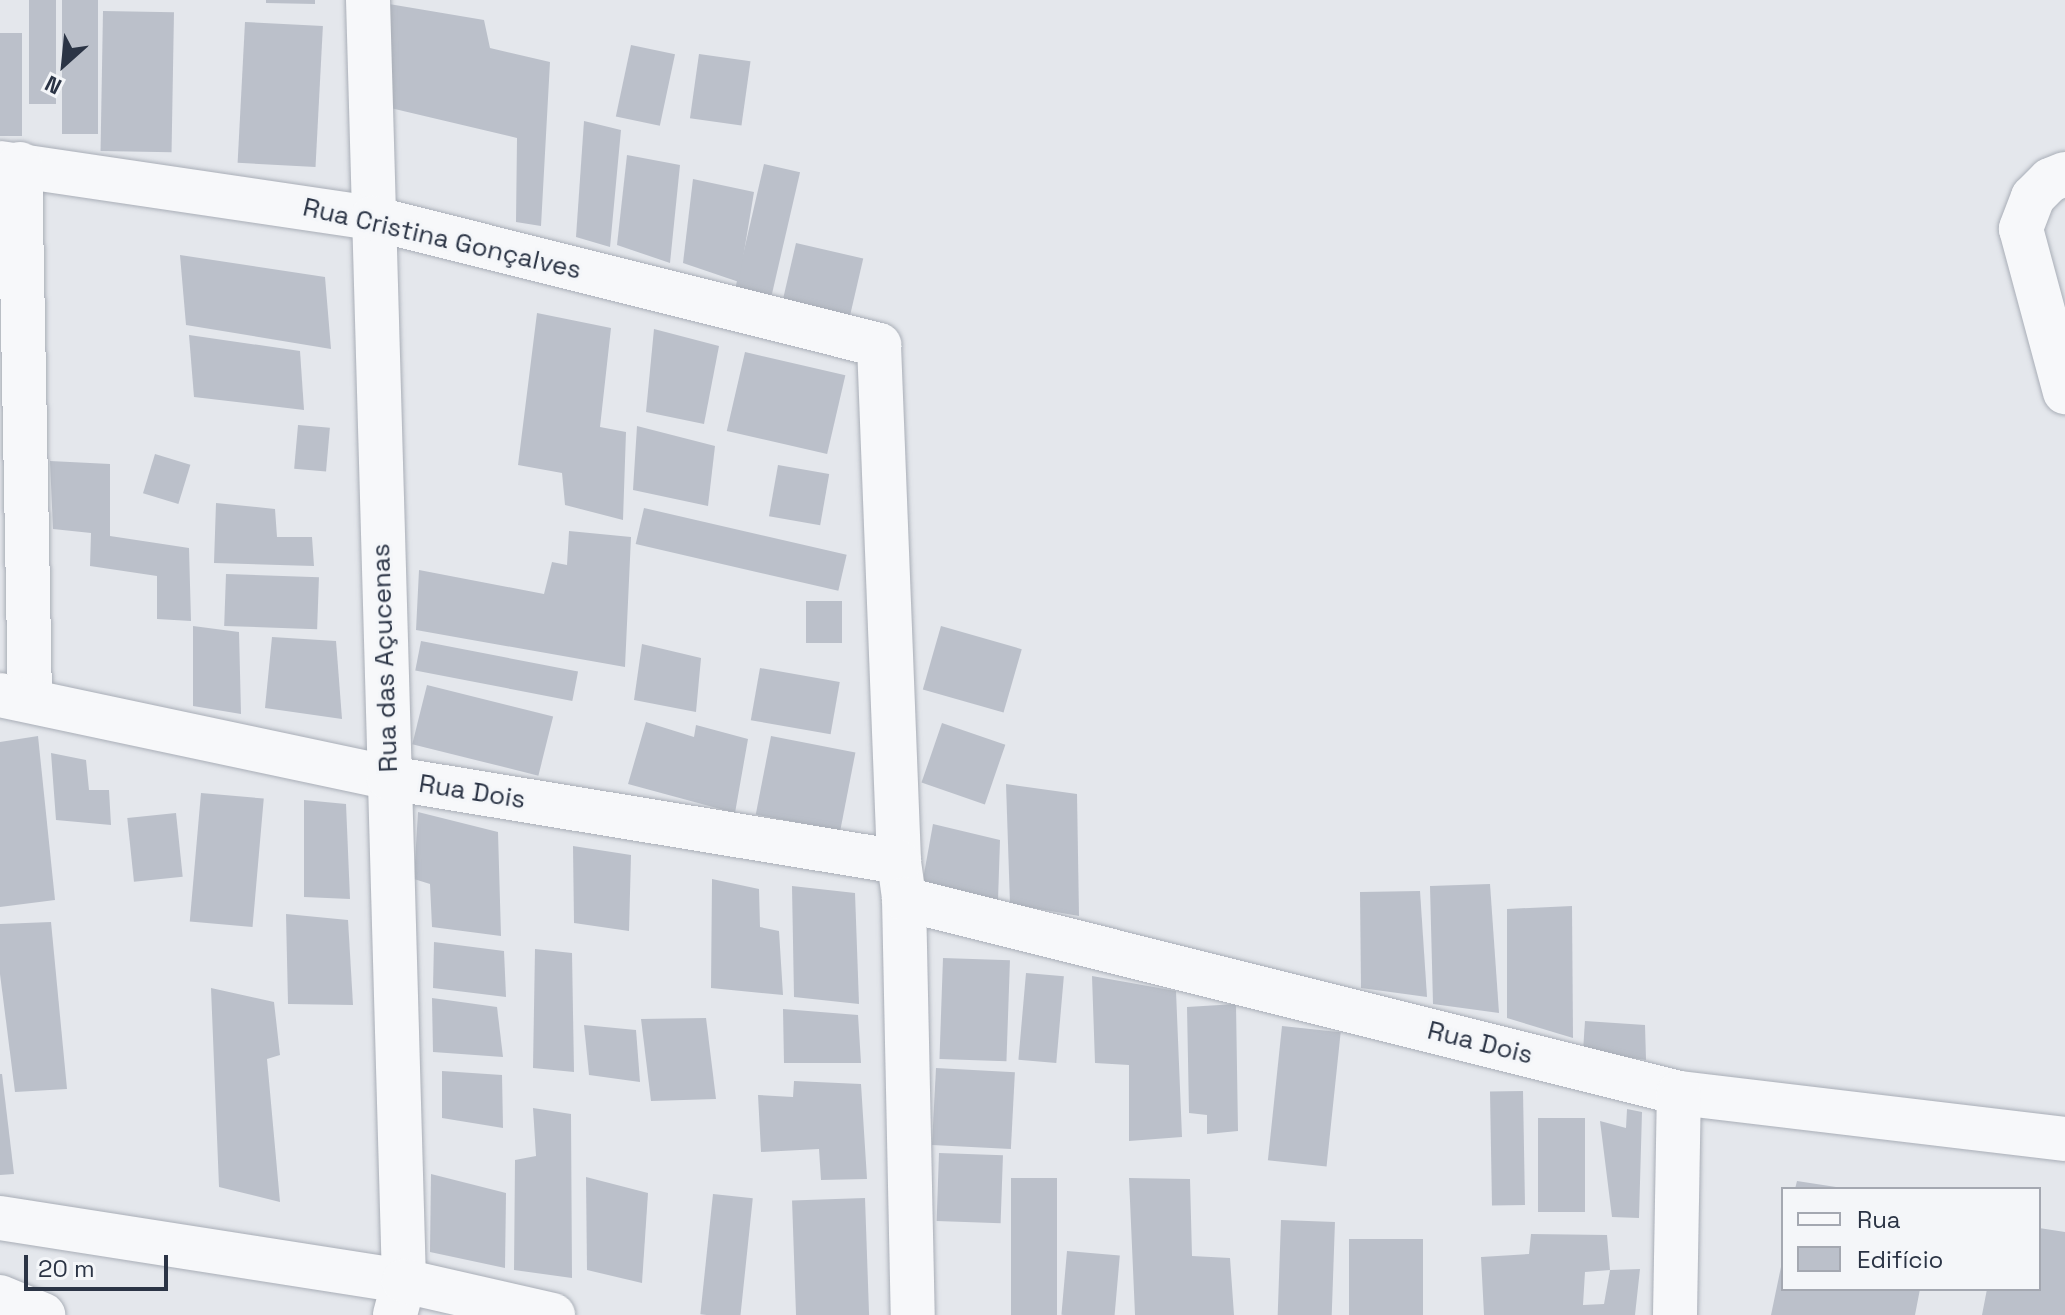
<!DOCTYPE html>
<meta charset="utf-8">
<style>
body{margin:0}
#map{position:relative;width:2065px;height:1315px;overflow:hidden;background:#e4e7ec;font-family:"Space Grotesk",sans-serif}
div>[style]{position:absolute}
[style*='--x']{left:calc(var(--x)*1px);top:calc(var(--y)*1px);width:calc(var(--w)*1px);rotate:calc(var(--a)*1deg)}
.building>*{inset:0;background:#bbc0ca;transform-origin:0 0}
.roads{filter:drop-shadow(0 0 2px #a9aeb7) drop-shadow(0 0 2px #a9aeb7)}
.minor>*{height:44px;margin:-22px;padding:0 22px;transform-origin:22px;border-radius:22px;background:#f7f8fa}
span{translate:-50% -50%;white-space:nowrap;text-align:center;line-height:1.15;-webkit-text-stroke:6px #f4f6f9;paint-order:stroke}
.street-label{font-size:26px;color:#2b3445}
.legend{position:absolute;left:1781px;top:1187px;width:260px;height:104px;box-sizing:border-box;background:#f4f6f9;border:2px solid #a4a8b1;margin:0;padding:10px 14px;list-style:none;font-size:24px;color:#2b3445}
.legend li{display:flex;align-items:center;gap:16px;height:40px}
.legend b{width:40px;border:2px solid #a4a8b1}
.north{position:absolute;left:24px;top:24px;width:80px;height:80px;-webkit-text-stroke:6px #f4f6f9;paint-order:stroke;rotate:207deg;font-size:22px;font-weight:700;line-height:32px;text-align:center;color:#2b3445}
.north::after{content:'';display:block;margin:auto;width:28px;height:36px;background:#2b3445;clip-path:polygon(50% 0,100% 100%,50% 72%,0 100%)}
.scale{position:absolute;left:24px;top:1255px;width:144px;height:36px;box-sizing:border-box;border:4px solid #2b3445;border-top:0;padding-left:10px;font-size:24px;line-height:28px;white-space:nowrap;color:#2b3445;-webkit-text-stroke:6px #f4f6f9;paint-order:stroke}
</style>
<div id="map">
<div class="building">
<i style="left:29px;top:0;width:27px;height:104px"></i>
<i style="left:62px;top:0;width:36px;height:134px"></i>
<i style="clip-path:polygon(266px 0,315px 0,315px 4px,266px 3px)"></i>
<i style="clip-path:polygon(389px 4px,484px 20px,490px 48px,550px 62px,541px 226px,516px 222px,517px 138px,382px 106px)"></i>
<i style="left:103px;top:11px;width:71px;height:140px;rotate:1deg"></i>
<i style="left:245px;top:22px;width:78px;height:141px;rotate:3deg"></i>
<i style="left:0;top:33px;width:22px;height:103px"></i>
<i style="left:631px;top:45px;width:45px;height:73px;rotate:12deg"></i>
<i style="left:699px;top:54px;width:52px;height:65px;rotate:8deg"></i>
<i style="clip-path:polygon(584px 121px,621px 130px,610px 247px,576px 237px)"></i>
<i style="clip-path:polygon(627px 155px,680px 165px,670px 263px,617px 245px)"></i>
<i style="left:764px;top:164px;width:37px;height:136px;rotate:13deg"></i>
<i style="clip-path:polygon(693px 179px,754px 192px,739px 282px,683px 263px)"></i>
<i style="left:796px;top:243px;width:69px;height:65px;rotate:13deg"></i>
<i style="clip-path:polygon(180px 255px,325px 277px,331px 349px,186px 325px)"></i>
<i style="clip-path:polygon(537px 313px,611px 328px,600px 427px,626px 432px,623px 520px,565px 505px,562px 473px,518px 465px)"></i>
<i style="clip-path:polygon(654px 329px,719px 346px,704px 424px,646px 412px)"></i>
<i style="clip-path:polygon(189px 335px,300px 351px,304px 410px,194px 397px)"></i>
<i style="left:745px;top:352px;width:103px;height:81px;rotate:13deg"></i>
<i style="left:298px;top:425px;width:32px;height:44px;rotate:5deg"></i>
<i style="clip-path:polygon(637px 426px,715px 446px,708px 506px,633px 490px)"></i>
<i style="left:155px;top:454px;width:37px;height:41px;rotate:17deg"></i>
<i style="clip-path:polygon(50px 461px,110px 464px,110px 536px,189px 548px,191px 621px,157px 619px,157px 576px,90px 566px,91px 533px,53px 529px)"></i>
<i style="left:778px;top:465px;width:52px;height:52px;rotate:10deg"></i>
<i style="clip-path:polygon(216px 503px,275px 509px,277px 537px,312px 537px,314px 566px,214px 563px)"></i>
<i style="left:644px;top:508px;width:208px;height:37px;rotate:13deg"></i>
<i style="clip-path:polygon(569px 531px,631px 537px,625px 667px,416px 630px,419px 570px,544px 594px,552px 562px,567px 565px)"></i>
<i style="left:226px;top:574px;width:93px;height:52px;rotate:2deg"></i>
<i style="left:806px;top:601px;width:36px;height:42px"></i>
<i style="clip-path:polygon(193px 626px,239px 632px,241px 714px,193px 706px)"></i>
<i style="left:941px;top:626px;width:84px;height:66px;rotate:16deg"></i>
<i style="clip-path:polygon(272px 637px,336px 641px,342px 719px,265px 708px)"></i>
<i style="left:421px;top:641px;width:160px;height:30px;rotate:11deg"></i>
<i style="clip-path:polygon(642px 644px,701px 658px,696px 712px,634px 700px)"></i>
<i style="left:760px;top:668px;width:81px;height:53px;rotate:10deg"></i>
<i style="left:427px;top:685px;width:130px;height:61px;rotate:14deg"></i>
<i style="clip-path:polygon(646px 722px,694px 737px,696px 725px,748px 739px,735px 813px,628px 784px)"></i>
<i style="left:942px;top:723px;width:67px;height:63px;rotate:19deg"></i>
<i style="clip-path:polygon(38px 736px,55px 900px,0 907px,0 742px)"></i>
<i style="left:771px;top:736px;width:86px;height:80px;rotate:11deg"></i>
<i style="clip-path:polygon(51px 753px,86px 760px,89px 790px,109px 790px,111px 825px,56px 820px)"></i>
<i style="clip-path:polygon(1006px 784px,1077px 794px,1079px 916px,1010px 904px)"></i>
<i style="left:201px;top:793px;width:63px;height:129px;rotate:5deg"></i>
<i style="clip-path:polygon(304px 800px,346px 804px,350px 899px,304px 897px)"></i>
<i style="clip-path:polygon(418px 812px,498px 832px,501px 936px,432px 927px,430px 884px,414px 879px)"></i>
<i style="left:176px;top:813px;width:64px;height:49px;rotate:84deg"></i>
<i style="clip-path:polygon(933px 824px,1000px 840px,998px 900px,922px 885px)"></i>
<i style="clip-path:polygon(573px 846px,631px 855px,629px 931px,574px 923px)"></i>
<i style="clip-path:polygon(712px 879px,759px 889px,760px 927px,779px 931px,783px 995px,711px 988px)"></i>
<i style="clip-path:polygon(1490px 884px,1499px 1013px,1433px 1004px,1430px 886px)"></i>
<i style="clip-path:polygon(792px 886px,855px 893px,859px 1004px,794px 997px)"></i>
<i style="clip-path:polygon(1420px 891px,1427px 997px,1361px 988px,1360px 892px)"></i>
<i style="clip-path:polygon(1572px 906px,1573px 1038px,1507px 1018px,1507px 909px)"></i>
<i style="clip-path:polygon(286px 914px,348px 920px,353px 1005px,288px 1004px)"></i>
<i style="clip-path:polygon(51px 922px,67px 1089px,15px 1092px,0 974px,0 924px)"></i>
<i style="clip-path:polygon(434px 942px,504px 951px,506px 997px,433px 988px)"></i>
<i style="clip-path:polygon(535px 949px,572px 953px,574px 1072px,533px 1068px)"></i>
<i style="left:943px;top:958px;width:67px;height:101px;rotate:2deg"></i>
<i style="left:1026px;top:973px;width:38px;height:87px;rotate:5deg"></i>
<i style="clip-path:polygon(1092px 976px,1176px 991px,1182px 1137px,1129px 1141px,1129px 1065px,1095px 1063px)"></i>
<i style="clip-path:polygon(211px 988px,274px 1002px,280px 1055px,267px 1059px,280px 1202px,219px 1187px)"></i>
<i style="clip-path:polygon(432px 998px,497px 1007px,503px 1057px,433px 1052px)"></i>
<i style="clip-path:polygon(1236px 1004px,1238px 1131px,1207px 1134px,1207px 1115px,1189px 1113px,1187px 1007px)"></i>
<i style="clip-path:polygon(783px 1009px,858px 1015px,861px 1063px,784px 1063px)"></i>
<i style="clip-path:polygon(706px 1018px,716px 1099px,651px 1101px,641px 1019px)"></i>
<i style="clip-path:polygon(1585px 1021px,1645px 1025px,1646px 1060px,1583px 1051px)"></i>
<i style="clip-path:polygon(584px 1025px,636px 1030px,640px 1082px,589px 1075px)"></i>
<i style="left:1282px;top:1026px;width:59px;height:135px;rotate:6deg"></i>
<i style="left:936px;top:1068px;width:79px;height:77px;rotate:3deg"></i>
<i style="clip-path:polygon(442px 1071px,502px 1075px,503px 1128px,442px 1118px)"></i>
<i style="clip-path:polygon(0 1074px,2px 1074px,14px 1174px,0 1175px)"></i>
<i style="clip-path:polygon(794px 1081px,861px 1084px,867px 1179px,821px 1180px,819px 1149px,761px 1152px,758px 1095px,793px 1097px)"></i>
<i style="left:1523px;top:1091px;width:114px;height:33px;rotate:89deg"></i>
<i style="clip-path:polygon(533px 1108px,571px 1114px,572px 1278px,514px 1270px,515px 1160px,536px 1156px)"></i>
<i style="clip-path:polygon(1627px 1109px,1642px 1112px,1639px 1218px,1612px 1217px,1600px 1121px,1626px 1128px)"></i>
<i style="left:1538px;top:1118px;width:47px;height:94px"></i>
<i style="left:939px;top:1153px;width:64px;height:68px;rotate:2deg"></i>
<i style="clip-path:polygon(431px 1174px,506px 1193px,505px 1268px,430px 1252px)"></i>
<i style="clip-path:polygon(586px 1177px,648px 1193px,642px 1283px,587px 1270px)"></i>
<i style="left:1057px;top:1178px;width:137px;height:46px;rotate:90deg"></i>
<i style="clip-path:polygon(1129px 1178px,1190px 1179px,1192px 1256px,1230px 1258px,1234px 1315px,1135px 1315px)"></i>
<i style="clip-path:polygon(1797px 1181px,1836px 1187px,1836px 1189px,1795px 1189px)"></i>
<i style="left:713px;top:1194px;width:40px;height:121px;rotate:6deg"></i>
<i style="left:865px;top:1198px;width:117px;height:73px;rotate:88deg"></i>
<i style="left:1281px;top:1220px;width:54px;height:95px;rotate:2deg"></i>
<i style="clip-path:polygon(2039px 1228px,2065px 1232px,2065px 1315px,1982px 1315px,1987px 1289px,2039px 1289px)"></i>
<i style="clip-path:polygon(1531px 1234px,1607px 1235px,1610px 1270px,1585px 1272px,1583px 1305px,1604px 1304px,1610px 1270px,1640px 1269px,1635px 1315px,1484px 1315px,1481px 1257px,1529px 1254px)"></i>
<i style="left:1349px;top:1239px;width:74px;height:76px"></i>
<i style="left:1067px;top:1251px;width:53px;height:64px;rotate:5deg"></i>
<i style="clip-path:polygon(1782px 1262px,1783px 1289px,1920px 1289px,1915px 1315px,1771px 1315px)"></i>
</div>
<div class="roads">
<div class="minor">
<i style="--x:368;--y:0;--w:1282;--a:88.39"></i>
<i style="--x:404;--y:1281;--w:35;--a:105"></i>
<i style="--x:0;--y:163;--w:376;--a:8.4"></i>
<i style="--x:372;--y:218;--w:523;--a:14.06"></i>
<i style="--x:879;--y:345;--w:517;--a:87.78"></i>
<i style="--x:899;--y:862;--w:37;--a:82"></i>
<i style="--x:904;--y:899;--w:416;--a:88.8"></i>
<i style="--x:20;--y:164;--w:535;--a:88.93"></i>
<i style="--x:2065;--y:174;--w:16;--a:158"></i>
<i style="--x:2050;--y:180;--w:24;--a:135"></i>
<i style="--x:2033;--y:197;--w:34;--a:111"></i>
<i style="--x:2021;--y:229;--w:169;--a:74.9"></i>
<i style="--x:0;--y:695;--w:398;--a:12"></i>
<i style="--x:389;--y:778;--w:517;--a:9.35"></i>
<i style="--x:904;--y:899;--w:799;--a:14.05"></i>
<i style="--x:1679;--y:1093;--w:389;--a:6.8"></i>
<i style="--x:0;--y:1218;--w:409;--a:8.9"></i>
<i style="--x:404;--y:1281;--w:153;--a:12.9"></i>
<i style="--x:0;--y:1297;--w:47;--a:22.7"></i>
<i style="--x:1675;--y:1315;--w:222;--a:-89"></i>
</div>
</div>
<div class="street-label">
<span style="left:442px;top:239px;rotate:13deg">Rua Cristina Gonçalves</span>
<span style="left:385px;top:658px;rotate:-92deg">Rua das Açucenas</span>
<span style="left:472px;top:792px;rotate:9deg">Rua Dois</span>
<span style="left:1480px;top:1043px;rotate:14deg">Rua Dois</span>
</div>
<ul class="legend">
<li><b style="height:10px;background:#f7f8fa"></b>Rua</li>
<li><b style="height:22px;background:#bbc0ca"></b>Edifício</li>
</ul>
<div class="north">N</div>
<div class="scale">20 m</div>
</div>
